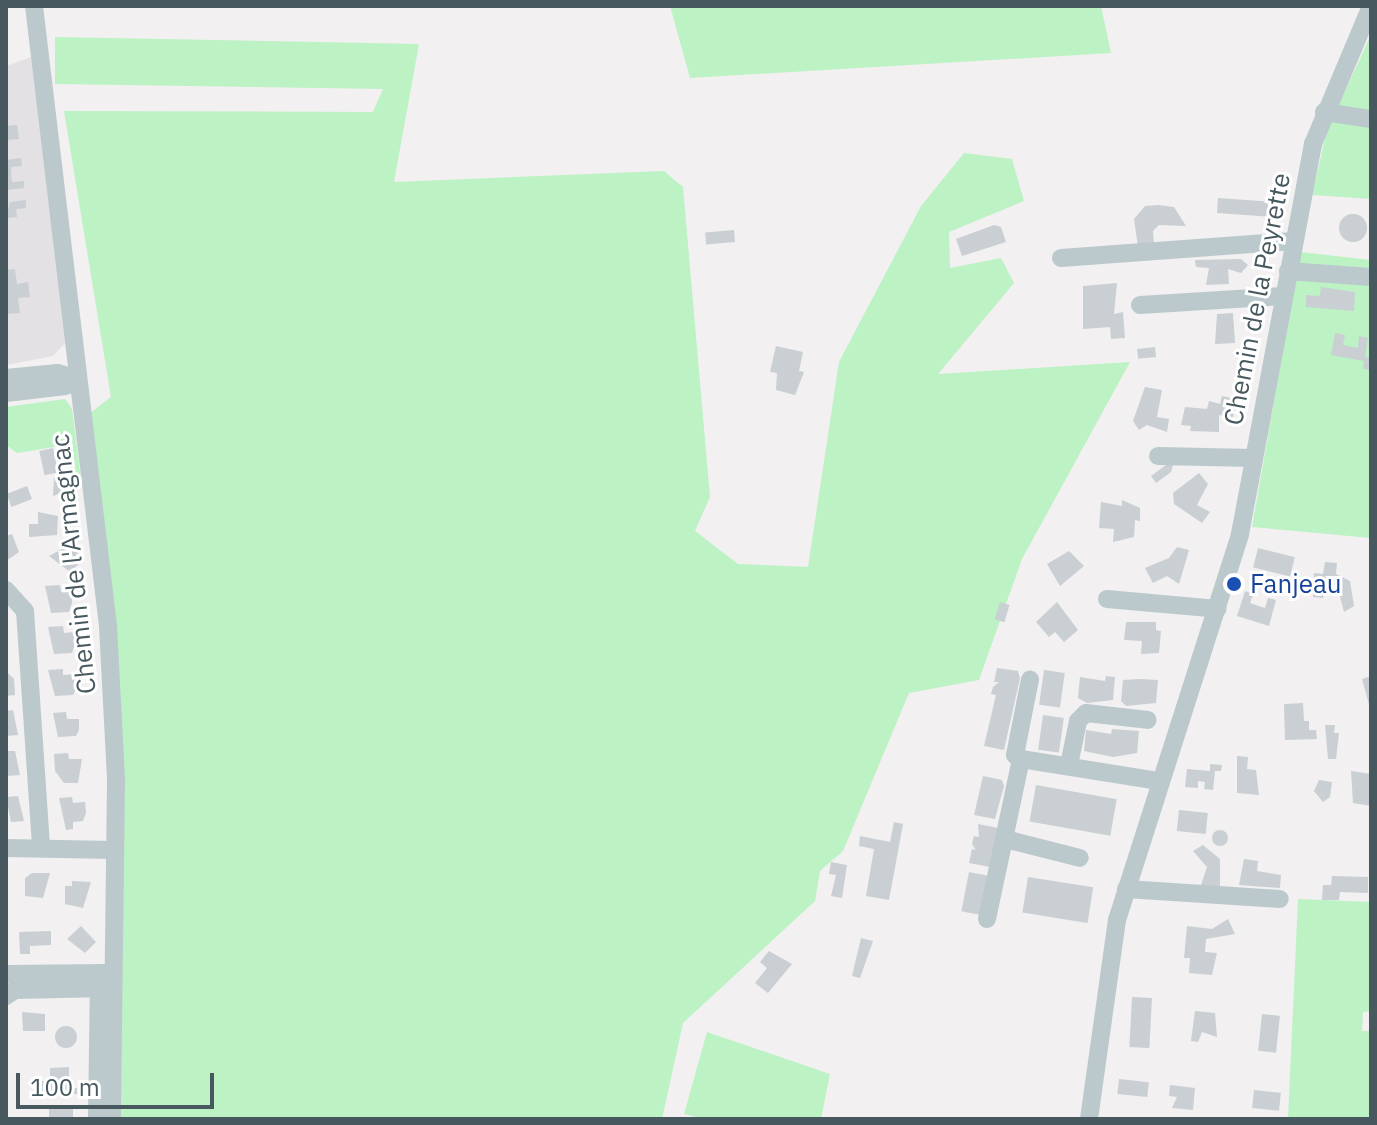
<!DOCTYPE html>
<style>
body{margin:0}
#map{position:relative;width:1377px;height:1125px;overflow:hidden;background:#f2f0f0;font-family:"IBM Plex Sans",sans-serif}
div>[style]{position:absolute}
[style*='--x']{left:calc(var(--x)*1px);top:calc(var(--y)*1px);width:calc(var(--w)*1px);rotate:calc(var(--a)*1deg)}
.education>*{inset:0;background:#e3e1e3}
.green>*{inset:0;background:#bcf2c4}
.building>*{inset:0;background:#c9cfd3;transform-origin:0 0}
.round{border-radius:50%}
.minor>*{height:18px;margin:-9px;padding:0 9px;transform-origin:9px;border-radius:9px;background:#bbc9cd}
.dots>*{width:22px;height:22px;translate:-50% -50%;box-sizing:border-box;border:4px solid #fff;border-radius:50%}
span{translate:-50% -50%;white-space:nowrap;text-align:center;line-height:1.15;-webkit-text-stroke:6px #fff;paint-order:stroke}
.street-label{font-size:26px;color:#47595f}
.transit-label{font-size:26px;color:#164399}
.left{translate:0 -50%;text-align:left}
.frame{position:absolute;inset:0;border:8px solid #47595f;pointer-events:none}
.scale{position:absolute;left:16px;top:1073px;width:198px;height:36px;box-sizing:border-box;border:4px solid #47595f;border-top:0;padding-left:10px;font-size:24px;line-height:28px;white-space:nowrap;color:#47595f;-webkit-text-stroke:6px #fff;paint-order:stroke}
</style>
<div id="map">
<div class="education">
<i style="clip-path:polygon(31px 57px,67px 341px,53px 356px,6px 365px,6px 66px)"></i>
</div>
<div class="green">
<i style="clip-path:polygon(670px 6px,1101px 6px,1111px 53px,690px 78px)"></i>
<i style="clip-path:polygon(1371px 35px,1371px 199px,1312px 195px,1327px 130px)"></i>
<i style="clip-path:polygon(55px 37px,419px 44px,394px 182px,664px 171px,683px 187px,710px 497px,695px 531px,738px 564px,808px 567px,839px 362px,921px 206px,964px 153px,1012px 159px,1024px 201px,949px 232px,950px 268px,1001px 258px,1014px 283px,938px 374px,1130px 362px,1022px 559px,979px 680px,909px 693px,843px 851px,820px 871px,815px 901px,683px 1023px,662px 1119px,119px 1119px,115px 808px,85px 417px,111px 397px,64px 111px,373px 112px,383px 89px,55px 84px)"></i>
<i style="clip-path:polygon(1300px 252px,1371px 260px,1371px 538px,1252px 527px)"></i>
<i style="clip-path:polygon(65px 399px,72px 409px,82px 486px,69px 490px,60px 446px,17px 453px,6px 445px,6px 407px)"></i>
<i style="clip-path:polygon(1298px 899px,1371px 902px,1371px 1011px,1363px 1012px,1362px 1031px,1371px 1031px,1371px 1119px,1288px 1119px)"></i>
<i style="clip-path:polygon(707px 1032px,830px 1074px,821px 1119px,705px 1119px,684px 1114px)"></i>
</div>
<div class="building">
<i style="clip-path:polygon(17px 125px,19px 139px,6px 140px,6px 126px)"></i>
<i style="clip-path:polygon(21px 158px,22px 166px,11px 167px,11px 174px,12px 182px,24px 181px,24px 188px,6px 190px,6px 160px)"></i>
<i style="left:1218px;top:198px;width:53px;height:15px;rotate:4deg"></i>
<i style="clip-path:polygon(26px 200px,26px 208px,16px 209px,17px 217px,6px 218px,10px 202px)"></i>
<i style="clip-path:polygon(1158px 205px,1174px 207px,1186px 226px,1159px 225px,1153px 231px,1154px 246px,1138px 247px,1134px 219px,1145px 206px)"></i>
<i class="round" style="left:1339px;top:214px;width:28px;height:28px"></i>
<i style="clip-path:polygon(994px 225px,1001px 227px,1006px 242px,962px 256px,956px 239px)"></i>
<i style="left:734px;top:230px;width:12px;height:29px;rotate:85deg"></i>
<i style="clip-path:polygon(1241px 259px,1248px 265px,1241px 273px,1228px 269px,1229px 284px,1206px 285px,1209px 268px,1196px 267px,1195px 260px)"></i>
<i style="clip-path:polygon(15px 269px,17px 284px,28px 282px,30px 297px,18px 298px,20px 313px,6px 314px,6px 270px)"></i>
<i style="clip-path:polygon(1117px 283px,1114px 314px,1123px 312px,1125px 338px,1111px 339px,1110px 327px,1083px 329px,1083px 286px)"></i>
<i style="clip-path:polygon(1321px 287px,1355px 292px,1354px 311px,1306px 307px,1306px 295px,1320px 296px)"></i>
<i style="clip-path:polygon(1233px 313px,1235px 343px,1215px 344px,1217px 314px)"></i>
<i style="clip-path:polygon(1335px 333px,1345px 335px,1343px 345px,1358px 348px,1359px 336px,1368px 338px,1365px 357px,1371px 358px,1371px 370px,1363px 369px,1364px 361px,1331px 355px)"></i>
<i style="clip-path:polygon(776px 346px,803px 352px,799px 371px,804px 372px,795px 395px,776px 390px,777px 373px,770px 372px)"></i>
<i style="left:1155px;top:347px;width:10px;height:18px;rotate:84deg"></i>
<i style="clip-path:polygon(1145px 387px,1162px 390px,1157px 417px,1169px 419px,1167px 432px,1147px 425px,1139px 430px,1133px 421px)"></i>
<i style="clip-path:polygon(1222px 396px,1236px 399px,1233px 417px,1219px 415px,1219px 432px,1190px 431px,1191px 426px,1181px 425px,1185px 407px,1207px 409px,1209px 401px,1220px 404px)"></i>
<i style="left:53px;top:448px;width:25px;height:14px;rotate:78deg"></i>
<i style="clip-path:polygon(1166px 465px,1173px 465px,1171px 472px,1156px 483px,1151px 476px)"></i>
<i style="clip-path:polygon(1199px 473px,1208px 484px,1197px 505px,1210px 512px,1202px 523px,1174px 504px,1173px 493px)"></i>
<i style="clip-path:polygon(66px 475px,69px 490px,53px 496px,54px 478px)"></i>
<i style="left:27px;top:486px;width:14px;height:22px;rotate:69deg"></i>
<i style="clip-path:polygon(1122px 500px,1140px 508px,1140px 521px,1135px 520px,1134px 537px,1113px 542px,1114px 529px,1099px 528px,1101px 502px,1122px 506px)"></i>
<i style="clip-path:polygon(38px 512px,58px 516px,57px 535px,29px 537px,29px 524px,38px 524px)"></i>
<i style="clip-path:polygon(12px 534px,19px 552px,6px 561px,6px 536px)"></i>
<i style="clip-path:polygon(73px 543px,83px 560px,70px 572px,49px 556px)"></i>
<i style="clip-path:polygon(1177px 547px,1189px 550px,1179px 584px,1167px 576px,1153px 583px,1145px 568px,1169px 558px)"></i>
<i style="left:1258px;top:548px;width:38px;height:20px;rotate:14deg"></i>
<i style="clip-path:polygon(1069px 551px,1084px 566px,1060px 586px,1047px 564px)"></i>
<i style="clip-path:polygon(1325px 562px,1337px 563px,1336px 574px,1350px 581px,1354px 606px,1344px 612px,1339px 592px,1324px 591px,1323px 598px,1313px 597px,1314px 573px,1323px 574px)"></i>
<i style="clip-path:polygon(60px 585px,61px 592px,72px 592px,72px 603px,69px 612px,51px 613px,45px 586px)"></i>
<i style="clip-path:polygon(1245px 591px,1253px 594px,1250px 603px,1265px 608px,1268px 598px,1276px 600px,1269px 626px,1237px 616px)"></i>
<i style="left:1000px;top:602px;width:10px;height:18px;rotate:17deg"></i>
<i style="clip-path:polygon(1057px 602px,1078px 630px,1064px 642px,1055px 632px,1049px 637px,1036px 622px)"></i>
<i style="clip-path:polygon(1126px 622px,1156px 622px,1156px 630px,1161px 631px,1159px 653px,1141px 654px,1142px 641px,1124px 640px)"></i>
<i style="clip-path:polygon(63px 626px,64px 633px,74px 632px,75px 644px,72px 653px,54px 654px,48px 627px)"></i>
<i style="clip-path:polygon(997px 668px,1018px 671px,1020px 678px,1004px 750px,984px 746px,996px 695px,991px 694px,993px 687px,999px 682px,994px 682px)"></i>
<i style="clip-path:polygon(63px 669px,63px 675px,76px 674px,77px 687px,73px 695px,55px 696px,48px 670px)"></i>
<i style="left:1044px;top:670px;width:21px;height:35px;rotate:8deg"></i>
<i style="clip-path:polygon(6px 671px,14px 679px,15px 695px,6px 696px)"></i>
<i style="clip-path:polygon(1106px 676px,1115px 677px,1113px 700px,1087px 703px,1078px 698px,1080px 677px,1105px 681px)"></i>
<i style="clip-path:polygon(1371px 676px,1371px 708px,1370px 708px,1362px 679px)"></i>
<i style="clip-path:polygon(1140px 679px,1158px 680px,1156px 703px,1126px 706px,1121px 701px,1123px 680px)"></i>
<i style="clip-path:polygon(1303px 703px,1304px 721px,1309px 721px,1309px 730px,1316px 730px,1317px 739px,1285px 740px,1284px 704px)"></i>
<i style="clip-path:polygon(13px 710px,18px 735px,6px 736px,6px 711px)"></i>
<i style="clip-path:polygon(66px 712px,67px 719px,79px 719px,79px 730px,76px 736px,58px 737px,53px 713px)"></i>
<i style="left:1043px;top:715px;width:21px;height:35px;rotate:8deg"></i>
<i style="clip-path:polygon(1325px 725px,1335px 725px,1334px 733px,1339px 733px,1336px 759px,1328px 759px)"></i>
<i style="clip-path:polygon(1112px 729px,1139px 731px,1137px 753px,1113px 757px,1084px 751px,1086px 730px,1111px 734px)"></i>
<i style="clip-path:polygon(6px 751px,15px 751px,20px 775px,7px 776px)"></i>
<i style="clip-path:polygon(68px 753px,69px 759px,82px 759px,78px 783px,64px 783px,55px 771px,54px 754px)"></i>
<i style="clip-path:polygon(1237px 756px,1248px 757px,1247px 769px,1256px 770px,1259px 795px,1237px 793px)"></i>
<i style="clip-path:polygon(1210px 764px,1222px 765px,1221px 771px,1215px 771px,1213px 790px,1204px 789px,1205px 782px,1198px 781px,1198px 788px,1185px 787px,1187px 769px,1210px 771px)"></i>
<i style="clip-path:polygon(1351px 771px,1371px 774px,1371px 806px,1353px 803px)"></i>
<i style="clip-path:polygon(983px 776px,1002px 780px,1004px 786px,995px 819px,974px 815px)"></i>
<i style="clip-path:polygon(1319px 780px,1332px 782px,1330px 797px,1323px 802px,1314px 791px)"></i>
<i style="left:1036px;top:785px;width:82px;height:37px;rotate:10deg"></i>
<i style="clip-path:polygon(18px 796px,24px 821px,11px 822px,6px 797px)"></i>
<i style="clip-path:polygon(72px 797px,73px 803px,85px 802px,86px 813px,83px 821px,73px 822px,73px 829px,66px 830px,59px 798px)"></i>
<i style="left:1179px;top:810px;width:29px;height:21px;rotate:6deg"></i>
<i style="clip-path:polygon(894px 822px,903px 824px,889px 900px,866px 896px,874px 849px,859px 846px,860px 836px,890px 842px)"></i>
<i style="clip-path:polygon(978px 824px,998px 828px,990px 867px,969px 863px,972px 849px,976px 850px,972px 844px,974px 836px,979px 837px)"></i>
<i class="round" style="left:1212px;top:830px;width:16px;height:16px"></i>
<i style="clip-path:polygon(1203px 845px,1220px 859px,1220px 893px,1199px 891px,1207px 867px,1193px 851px)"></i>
<i style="clip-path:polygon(1244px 859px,1258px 861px,1257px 871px,1281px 875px,1280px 888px,1239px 885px)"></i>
<i style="clip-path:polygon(831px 862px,847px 865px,842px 898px,831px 896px,836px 875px,829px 874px)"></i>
<i style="left:969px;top:872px;width:20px;height:40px;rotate:11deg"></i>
<i style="clip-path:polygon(32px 873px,50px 873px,43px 898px,25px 896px,25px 878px)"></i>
<i style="clip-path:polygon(1332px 876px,1368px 877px,1368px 893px,1340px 892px,1339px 900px,1322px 900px,1323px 885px,1331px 885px)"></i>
<i style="left:1028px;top:877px;width:66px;height:36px;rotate:9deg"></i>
<i style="clip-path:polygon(72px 881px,91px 882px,83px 908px,65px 904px,65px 886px,72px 886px)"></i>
<i style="clip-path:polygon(1228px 919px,1235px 934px,1206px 939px,1205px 952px,1217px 953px,1212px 975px,1189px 973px,1190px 958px,1184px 958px,1187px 926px,1212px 929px)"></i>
<i style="clip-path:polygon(81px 926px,96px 942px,85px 953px,67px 939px)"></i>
<i style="clip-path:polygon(51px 931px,51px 945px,30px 946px,30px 954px,20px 954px,19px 932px)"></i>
<i style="clip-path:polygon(861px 938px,873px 941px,860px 978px,852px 976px)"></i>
<i style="clip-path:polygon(769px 951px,792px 964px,768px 993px,755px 983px,767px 968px,760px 962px)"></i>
<i style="left:1132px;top:997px;width:20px;height:50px;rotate:3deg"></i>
<i style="clip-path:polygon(1195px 1011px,1215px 1013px,1217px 1037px,1202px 1032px,1198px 1042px,1191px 1041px)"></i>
<i style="clip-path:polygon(22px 1012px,45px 1014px,45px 1031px,23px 1031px)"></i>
<i style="left:1262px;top:1014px;width:18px;height:37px;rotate:6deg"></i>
<i class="round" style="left:55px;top:1026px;width:22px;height:22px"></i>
<i style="clip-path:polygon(69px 1067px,69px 1088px,77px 1088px,77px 1094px,41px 1095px,40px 1081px,50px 1081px,50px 1068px)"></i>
<i style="left:1119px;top:1079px;width:30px;height:15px;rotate:6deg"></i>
<i style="clip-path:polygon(1170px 1085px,1195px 1088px,1193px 1110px,1172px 1108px,1177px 1097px,1169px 1096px)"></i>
<i style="left:1254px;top:1090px;width:27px;height:18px;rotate:6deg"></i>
<i style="left:49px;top:1107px;width:24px;height:12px"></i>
</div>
<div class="minor">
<i style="--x:34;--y:6;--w:624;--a:83.19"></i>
<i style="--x:108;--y:626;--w:155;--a:87"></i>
<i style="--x:116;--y:781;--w:338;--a:90.7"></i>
<i style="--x:1324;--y:112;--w:48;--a:8.5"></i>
<i style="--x:1061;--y:258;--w:233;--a:-4.2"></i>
<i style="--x:1288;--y:271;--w:83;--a:4.1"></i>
<i style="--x:1140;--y:305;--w:144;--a:-3.6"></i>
<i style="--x:6;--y:378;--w:52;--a:-5.5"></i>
<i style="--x:58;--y:373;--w:14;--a:17"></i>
<i style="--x:71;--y:377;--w:15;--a:58"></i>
<i style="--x:6;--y:393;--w:60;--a:-6.7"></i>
<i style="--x:1158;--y:456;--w:96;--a:1.2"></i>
<i style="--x:6;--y:590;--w:28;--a:48"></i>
<i style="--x:25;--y:611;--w:238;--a:86.1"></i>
<i style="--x:1107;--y:599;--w:111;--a:5.1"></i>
<i style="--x:1021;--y:759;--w:7;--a:-146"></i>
<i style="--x:1015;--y:755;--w:77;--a:-78.8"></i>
<i style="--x:1069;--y:765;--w:45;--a:-78.4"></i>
<i style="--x:1078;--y:721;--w:11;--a:-45"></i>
<i style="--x:1086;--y:713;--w:62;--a:6.4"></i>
<i style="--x:1005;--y:839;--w:77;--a:14.2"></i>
<i style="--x:6;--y:848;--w:107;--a:1.1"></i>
<i style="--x:1126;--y:889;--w:154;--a:3.7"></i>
<i style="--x:987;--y:919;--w:164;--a:-78"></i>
<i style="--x:1021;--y:759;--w:140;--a:9.1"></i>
<i style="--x:6;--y:974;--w:102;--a:-0.6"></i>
<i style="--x:6;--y:996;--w:11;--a:-34"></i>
<i style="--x:15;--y:990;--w:94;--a:-1.2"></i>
<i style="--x:97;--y:1119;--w:146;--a:-89.2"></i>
<i style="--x:1089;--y:1119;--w:201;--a:-82"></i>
<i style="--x:1117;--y:920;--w:405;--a:-72.3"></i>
<i style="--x:1240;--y:534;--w:397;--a:-79.4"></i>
<i style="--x:1313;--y:144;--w:150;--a:-67.2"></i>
</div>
<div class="dots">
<i style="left:1234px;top:584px;background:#1a4fb4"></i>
</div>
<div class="street-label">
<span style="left:1257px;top:299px;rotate:-79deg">Chemin de la Peyrette</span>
<span style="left:73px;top:564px;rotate:-96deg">Chemin de l'Armagnac</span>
</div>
<div class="transit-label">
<span class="left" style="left:1250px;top:584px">Fanjeau</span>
</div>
<div class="frame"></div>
<div class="scale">100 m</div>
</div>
